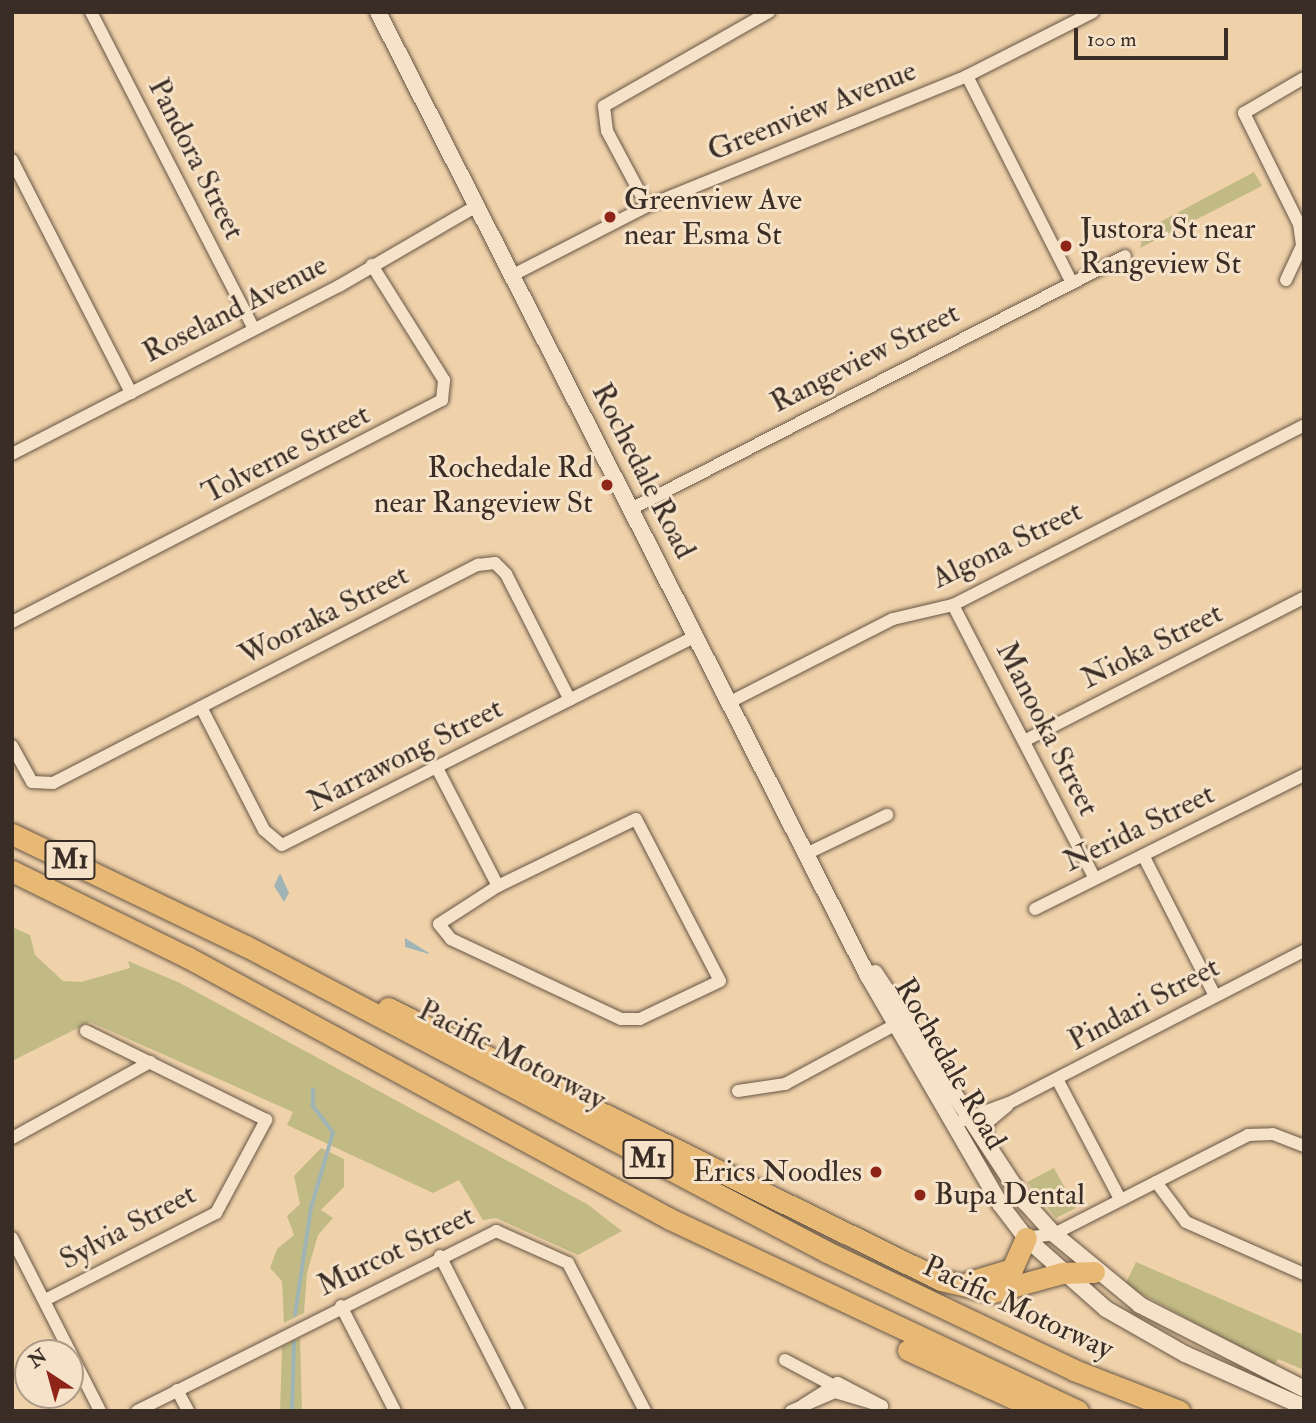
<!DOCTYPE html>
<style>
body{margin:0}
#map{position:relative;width:1316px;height:1423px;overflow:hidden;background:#f0d2aa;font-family:"IM FELL Double Pica",serif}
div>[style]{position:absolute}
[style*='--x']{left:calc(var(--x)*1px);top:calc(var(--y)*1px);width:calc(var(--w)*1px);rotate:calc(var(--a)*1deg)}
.green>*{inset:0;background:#c1ba84}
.water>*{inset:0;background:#a0b4b5}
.stream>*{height:3.5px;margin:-1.75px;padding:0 1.75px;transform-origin:1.75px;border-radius:1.75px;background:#a0b4b5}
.roads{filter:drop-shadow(0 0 2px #675646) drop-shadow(0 0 2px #675646)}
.street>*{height:12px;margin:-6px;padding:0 6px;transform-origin:6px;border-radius:6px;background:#f5e2c8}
.secondary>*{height:16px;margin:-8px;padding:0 8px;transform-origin:8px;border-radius:8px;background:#f5e2c8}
.highway>*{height:21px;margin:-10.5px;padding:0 10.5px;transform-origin:10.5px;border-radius:10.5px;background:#e8b975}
.dots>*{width:19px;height:19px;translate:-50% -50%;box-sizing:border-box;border:4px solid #f5e2c8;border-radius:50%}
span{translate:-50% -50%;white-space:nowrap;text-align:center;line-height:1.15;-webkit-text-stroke:6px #f5e2c8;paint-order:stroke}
.shield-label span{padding:2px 5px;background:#f5e2c8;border:2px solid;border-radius:5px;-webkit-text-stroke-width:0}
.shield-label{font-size:28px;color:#392d25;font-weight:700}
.street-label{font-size:30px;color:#392d25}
.poi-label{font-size:30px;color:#392d25}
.left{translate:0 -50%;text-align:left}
.right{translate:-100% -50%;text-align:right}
.frame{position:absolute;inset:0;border:14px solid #392d25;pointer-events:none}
.north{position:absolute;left:14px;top:1339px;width:70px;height:70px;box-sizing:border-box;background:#f5e2c8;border:2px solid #aa9a87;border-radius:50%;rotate:324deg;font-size:19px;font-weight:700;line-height:28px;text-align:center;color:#392d25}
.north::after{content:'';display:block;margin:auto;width:24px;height:32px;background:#8f2418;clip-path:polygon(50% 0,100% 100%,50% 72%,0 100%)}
.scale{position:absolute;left:1074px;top:28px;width:154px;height:32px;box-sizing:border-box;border:4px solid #392d25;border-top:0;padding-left:9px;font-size:21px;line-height:24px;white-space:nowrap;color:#392d25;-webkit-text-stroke:5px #f5e2c8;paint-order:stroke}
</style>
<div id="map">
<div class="green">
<i style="clip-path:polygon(1254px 172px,1262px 186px,1140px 248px,1145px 230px)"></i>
<i style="clip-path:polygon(12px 927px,30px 935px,35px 955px,63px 981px,81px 982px,130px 968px,128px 961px,180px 983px,587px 1204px,622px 1231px,578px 1255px,496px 1218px,483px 1220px,459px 1180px,433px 1193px,287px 1125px,293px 1112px,90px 1022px,12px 1061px)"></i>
<i style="clip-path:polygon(321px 1148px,344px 1159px,344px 1187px,321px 1210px,333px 1218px,318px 1235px,307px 1273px,304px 1313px,284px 1323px,282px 1281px,270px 1268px,277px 1249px,294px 1235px,287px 1216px,300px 1204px,294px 1176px)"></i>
<i style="clip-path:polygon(1054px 1168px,1076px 1208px,1056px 1218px,1027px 1182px)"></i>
<i style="clip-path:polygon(1136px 1262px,1304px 1335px,1304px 1370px,1278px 1359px,1274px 1365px,1125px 1285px)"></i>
<i style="clip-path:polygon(300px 1338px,302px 1411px,280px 1411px,282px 1347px)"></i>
</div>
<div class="water">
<i style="clip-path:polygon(280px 873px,289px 893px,284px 902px,274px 886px)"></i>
<i style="clip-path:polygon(405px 938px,429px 953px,429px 954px,405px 947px)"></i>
</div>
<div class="stream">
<i style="--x:295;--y:1315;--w:108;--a:-81.5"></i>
<i style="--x:311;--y:1208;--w:78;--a:-73.7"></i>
<i style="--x:333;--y:1133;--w:34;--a:-127"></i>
<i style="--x:313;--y:1106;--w:16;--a:-90"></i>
<i style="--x:292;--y:1411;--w:68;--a:-88.3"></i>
</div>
<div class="roads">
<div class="street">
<i style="--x:91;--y:12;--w:356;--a:62.8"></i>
<i style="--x:967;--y:76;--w:230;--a:63.1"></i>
<i style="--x:12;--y:160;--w:262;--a:62.9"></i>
<i style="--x:647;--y:206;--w:85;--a:-118.1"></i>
<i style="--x:607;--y:131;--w:25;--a:-97"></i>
<i style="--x:604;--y:106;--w:190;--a:-29.7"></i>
<i style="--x:513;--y:275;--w:151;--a:-27.2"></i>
<i style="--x:647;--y:206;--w:345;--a:-22.1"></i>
<i style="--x:967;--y:76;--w:141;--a:-26.9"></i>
<i style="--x:1286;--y:280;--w:38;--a:-65"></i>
<i style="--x:1302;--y:245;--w:21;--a:-98"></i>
<i style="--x:1299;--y:224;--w:124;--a:-116.4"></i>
<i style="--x:1244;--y:113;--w:69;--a:-30.3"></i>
<i style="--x:12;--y:454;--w:368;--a:-27.2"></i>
<i style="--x:339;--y:286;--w:161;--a:-30.2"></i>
<i style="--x:631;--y:509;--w:555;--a:-27.12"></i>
<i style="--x:953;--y:605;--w:306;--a:62.6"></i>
<i style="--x:12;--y:622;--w:484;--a:-27.3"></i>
<i style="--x:442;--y:400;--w:20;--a:-84"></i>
<i style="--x:444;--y:380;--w:136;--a:-122.1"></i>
<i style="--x:730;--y:702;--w:183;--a:-27"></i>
<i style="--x:893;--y:619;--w:62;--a:-13.1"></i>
<i style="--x:953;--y:605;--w:394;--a:-27.1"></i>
<i style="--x:201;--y:707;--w:138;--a:62.9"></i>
<i style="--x:264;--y:830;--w:23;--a:40"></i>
<i style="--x:282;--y:845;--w:464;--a:-26.8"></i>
<i style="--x:1024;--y:741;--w:314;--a:-27.1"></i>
<i style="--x:12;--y:746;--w:41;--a:60.9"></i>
<i style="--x:32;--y:782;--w:21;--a:3"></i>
<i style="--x:53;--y:783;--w:478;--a:-27.2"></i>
<i style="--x:478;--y:565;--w:17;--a:-7"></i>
<i style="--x:495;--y:563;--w:16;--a:45"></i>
<i style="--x:506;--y:574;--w:141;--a:63.1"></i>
<i style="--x:437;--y:768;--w:133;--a:62.7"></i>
<i style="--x:636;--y:819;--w:182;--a:62.6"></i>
<i style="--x:720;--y:981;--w:89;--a:154.6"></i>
<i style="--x:640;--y:1019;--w:19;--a:180"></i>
<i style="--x:621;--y:1019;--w:188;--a:-154.8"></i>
<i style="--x:451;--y:939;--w:19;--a:-129"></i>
<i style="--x:439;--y:924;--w:70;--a:-32.8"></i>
<i style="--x:498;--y:886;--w:153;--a:-25.9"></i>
<i style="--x:808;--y:853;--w:88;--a:-25.7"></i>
<i style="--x:1144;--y:857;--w:156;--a:62.9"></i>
<i style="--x:1035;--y:909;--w:301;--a:-26.5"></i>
<i style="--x:1057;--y:1079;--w:136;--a:62.3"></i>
<i style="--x:738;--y:1091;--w:48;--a:-8.5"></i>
<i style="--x:785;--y:1084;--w:133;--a:-28.3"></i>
<i style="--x:963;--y:1120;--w:49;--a:-20.3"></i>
<i style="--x:1009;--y:1103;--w:332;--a:-27.3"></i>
<i style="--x:12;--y:1138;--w:158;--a:-28.8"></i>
<i style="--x:985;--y:1141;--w:19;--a:-81"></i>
<i style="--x:988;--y:1122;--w:25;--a:-40"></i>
<i style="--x:1156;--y:1182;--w:50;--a:53.1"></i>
<i style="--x:1186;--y:1222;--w:129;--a:23.8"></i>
<i style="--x:12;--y:1238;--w:194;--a:63"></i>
<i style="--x:1026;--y:1238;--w:28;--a:-8"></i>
<i style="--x:1054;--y:1234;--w:218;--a:-27"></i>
<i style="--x:1248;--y:1135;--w:25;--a:-2"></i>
<i style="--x:1273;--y:1134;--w:33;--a:21"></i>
<i style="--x:440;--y:1256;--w:174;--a:63"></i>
<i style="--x:45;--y:1300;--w:192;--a:-27"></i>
<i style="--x:216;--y:1213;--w:106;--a:-61.7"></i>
<i style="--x:266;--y:1120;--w:201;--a:-153.7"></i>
<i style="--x:341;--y:1306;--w:118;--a:62.8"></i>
<i style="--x:785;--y:1360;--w:58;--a:27.9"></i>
<i style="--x:177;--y:1390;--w:24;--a:62"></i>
<i style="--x:137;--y:1411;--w:402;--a:-26.6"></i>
<i style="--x:496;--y:1231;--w:79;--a:24"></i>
<i style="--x:568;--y:1263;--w:167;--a:62.5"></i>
<i style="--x:791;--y:1411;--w:48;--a:-23.4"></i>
<i style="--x:835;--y:1392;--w:49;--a:16.6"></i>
<i style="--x:882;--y:1406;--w:50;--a:-152.4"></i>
<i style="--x:838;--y:1383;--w:41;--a:147.8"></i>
</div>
<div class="secondary">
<i style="--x:378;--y:12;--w:1081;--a:63.06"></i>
<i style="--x:868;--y:976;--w:263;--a:59.9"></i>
<i style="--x:1000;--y:1204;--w:43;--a:52.6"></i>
<i style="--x:1026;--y:1238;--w:107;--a:41.6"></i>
<i style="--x:1106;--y:1309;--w:91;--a:29.7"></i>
<i style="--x:1185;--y:1354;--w:130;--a:24"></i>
<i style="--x:875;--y:973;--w:274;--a:56.8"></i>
<i style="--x:1025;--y:1202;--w:43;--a:47.8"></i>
<i style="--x:1054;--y:1234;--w:112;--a:39.5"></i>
<i style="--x:1140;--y:1305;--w:184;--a:27.1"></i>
</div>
<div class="highway">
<i style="--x:12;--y:834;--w:259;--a:25.6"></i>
<i style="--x:246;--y:946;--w:657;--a:27.77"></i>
<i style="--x:827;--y:1252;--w:274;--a:25.5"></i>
<i style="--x:1074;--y:1370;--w:113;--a:21.3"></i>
<i style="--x:12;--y:871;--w:195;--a:26.2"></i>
<i style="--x:187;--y:957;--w:549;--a:28.48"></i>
<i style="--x:670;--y:1219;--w:451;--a:25.2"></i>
<i style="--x:388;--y:1008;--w:616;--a:26.19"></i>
<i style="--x:941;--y:1280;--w:53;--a:13"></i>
<i style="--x:993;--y:1292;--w:72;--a:-15.4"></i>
<i style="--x:1062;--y:1273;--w:32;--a:-2"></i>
<i style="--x:969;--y:1282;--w:45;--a:-16.8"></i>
<i style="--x:1012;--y:1269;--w:34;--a:-66"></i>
<i style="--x:908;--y:1350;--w:146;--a:24.6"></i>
</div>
</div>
<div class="dots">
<i style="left:610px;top:217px;background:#8f2418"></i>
<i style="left:1066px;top:246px;background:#8f2418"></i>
<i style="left:607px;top:485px;background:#8f2418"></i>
<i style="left:876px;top:1172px;background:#8f2418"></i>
<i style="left:920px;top:1195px;background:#8f2418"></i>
</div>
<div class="shield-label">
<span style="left:70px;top:860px">M1</span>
<span style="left:648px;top:1159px">M1</span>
</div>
<div class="street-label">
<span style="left:812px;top:111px;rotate:-22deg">Greenview Avenue</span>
<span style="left:196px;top:159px;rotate:63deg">Pandora Street</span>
<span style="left:235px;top:309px;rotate:-27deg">Roseland Avenue</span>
<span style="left:865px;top:358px;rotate:-27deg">Rangeview Street</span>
<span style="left:286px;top:454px;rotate:-27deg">Tolverne Street</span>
<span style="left:643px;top:471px;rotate:63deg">Rochedale Road</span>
<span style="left:1007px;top:545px;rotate:-26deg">Algona Street</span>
<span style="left:324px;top:615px;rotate:-27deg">Wooraka Street</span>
<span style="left:1152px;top:646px;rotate:-27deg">Nioka Street</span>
<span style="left:1047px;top:729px;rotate:63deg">Manooka Street</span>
<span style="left:405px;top:755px;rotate:-27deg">Narrawong Street</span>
<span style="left:1139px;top:828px;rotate:-26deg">Nerida Street</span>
<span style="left:1144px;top:1004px;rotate:-28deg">Pindari Street</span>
<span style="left:512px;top:1055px;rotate:27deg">Pacific Motorway</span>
<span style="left:950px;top:1064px;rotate:60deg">Rochedale Road</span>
<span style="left:128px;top:1227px;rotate:-28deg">Sylvia Street</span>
<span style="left:396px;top:1251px;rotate:-26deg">Murcot Street</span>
<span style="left:1018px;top:1308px;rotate:25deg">Pacific Motorway</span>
</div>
<div class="poi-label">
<span class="left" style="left:624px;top:217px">Greenview Ave<br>near Esma St</span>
<span class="left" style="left:1080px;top:246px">Justora St near<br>Rangeview St</span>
<span class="right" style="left:593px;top:485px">Rochedale Rd<br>near Rangeview St</span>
<span class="right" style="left:862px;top:1172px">Erics Noodles</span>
<span class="left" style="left:934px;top:1195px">Bupa Dental</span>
</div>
<div class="frame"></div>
<div class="north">N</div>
<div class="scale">100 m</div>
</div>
